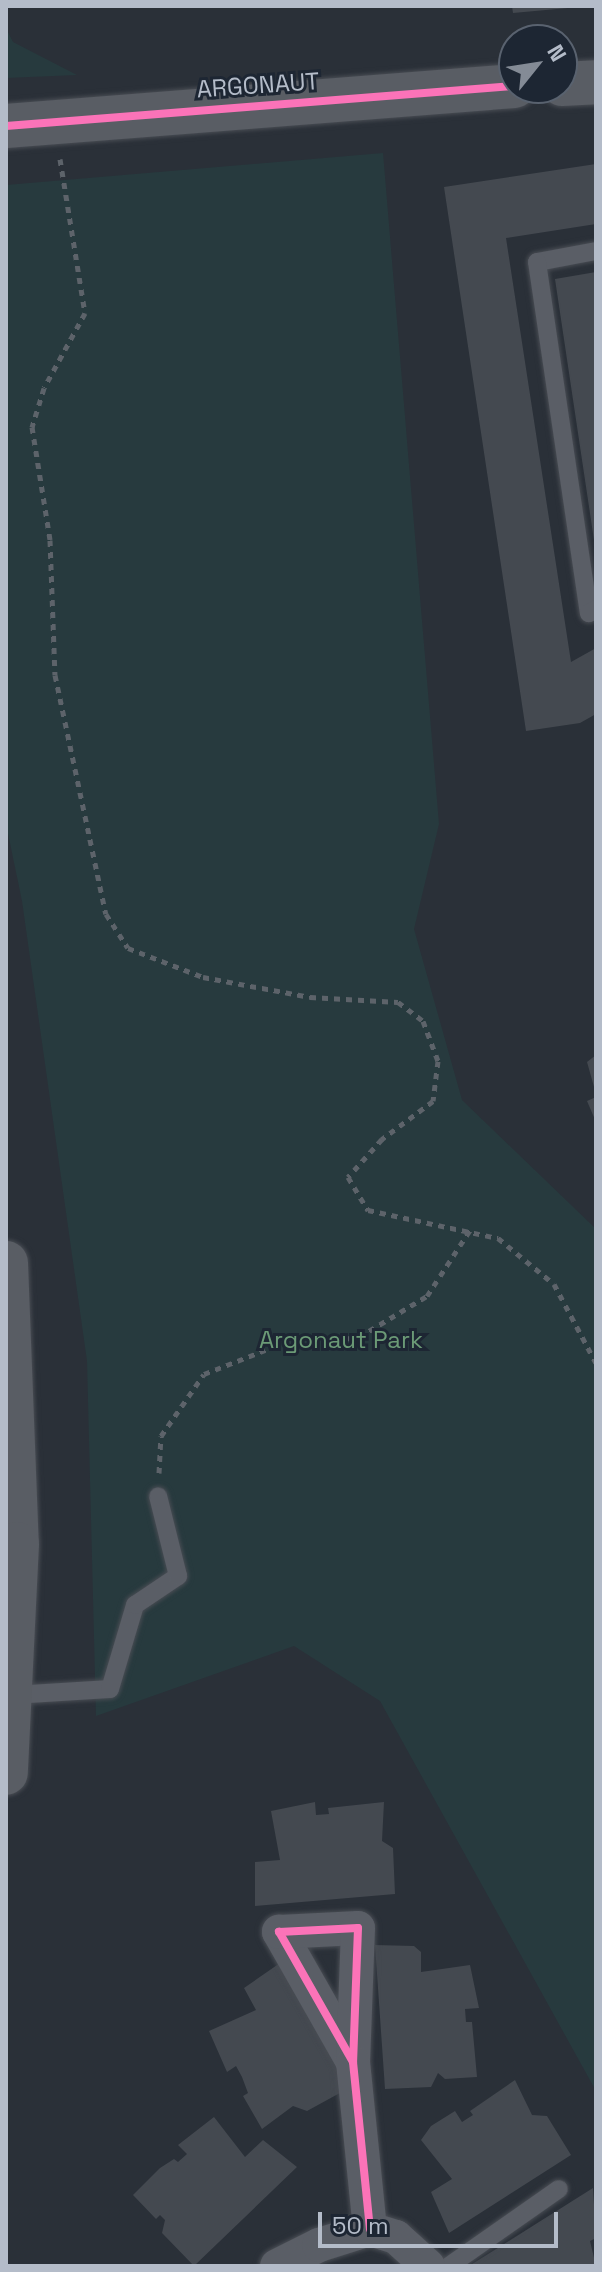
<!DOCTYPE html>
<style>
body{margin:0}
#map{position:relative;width:602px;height:2272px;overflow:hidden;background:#2a3038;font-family:"Space Grotesk",sans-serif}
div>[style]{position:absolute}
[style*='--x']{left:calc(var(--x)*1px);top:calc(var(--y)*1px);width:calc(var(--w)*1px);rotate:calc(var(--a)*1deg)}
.green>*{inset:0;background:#273a3e}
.building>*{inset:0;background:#444950}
.path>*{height:5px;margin-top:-2.5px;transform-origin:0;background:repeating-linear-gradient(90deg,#5d636a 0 6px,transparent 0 12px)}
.roads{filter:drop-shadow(0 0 2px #484c53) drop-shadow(0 0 2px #484c53)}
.lane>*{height:18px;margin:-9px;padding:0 9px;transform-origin:9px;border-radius:9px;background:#5a5e66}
.street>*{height:34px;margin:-17px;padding:0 17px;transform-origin:17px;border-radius:17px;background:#5a5e66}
.secondary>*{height:44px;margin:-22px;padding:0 22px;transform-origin:22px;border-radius:22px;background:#595d64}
.cycleway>*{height:8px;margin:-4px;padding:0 4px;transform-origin:4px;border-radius:4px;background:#fb73b8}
span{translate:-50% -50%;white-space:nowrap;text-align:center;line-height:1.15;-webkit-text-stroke:6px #1d2633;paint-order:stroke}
.street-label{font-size:24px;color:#b4bcc9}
.park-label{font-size:24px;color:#6b9a76}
.frame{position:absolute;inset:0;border:8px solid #b4bcc9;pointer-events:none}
.north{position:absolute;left:498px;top:24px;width:80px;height:80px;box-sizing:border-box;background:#1d2633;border:2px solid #59626f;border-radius:50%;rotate:60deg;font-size:22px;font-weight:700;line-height:32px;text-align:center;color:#b4bcc9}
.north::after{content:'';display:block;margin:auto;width:28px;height:36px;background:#848b96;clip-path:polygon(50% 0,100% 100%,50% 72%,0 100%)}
.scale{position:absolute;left:318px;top:2212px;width:240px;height:36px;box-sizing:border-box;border:4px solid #b4bcc9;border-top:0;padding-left:10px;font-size:24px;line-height:28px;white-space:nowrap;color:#b4bcc9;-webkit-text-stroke:6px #1d2633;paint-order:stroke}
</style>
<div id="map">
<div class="green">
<i style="clip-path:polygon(6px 28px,13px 42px,77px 75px,6px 78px)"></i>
<i style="clip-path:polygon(383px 153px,439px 824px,414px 929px,462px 1100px,596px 1229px,596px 2091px,380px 1701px,294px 1646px,96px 1716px,87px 1361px,22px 901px,6px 824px,6px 185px)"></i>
</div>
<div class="building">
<i style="clip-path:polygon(512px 6px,568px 6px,568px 8px,513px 13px)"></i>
<i style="clip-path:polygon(596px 164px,596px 224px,506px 238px,571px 662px,596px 648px,596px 714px,580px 723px,526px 731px,444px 187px)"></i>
<i style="clip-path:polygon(596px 272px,596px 539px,594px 540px,555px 279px)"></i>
<i style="clip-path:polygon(596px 1055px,596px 1094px,587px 1062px)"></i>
<i style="clip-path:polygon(596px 1097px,596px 1122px,587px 1101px)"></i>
<i style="clip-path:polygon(315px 1802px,316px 1815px,329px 1814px,328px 1808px,384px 1802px,382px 1841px,393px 1848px,395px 1894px,255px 1906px,255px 1862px,280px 1860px,271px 1811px)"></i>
<i style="clip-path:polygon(375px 1945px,414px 1946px,421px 1952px,421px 1972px,470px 1965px,479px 2008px,465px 2009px,466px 2022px,472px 2022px,477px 2077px,445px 2079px,438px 2073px,431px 2087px,385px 2089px)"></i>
<i style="clip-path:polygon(280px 1963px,349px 2088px,307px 2111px,293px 2106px,262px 2129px,243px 2096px,248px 2093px,242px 2077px,236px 2066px,227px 2072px,209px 2031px,256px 2010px,244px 1988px)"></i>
<i style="clip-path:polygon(515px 2080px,532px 2115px,547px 2116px,571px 2155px,449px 2233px,431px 2192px,452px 2179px,421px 2140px,431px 2126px,455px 2111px,462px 2122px,473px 2115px,470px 2111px)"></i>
<i style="clip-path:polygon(214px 2117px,245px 2157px,263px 2140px,297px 2167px,194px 2266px,162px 2233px,165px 2220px,160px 2215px,156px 2219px,133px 2195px,160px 2168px,174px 2159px,178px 2162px,187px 2154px,178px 2145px)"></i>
<i style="clip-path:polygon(593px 2188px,596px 2238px,590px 2241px,596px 2266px,469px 2266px)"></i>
</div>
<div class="path">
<i style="--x:60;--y:159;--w:156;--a:80.8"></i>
<i style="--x:85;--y:313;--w:85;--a:118.7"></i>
<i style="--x:44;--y:388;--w:41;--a:107.1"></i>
<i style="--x:32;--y:427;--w:114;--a:80.9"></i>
<i style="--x:50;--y:540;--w:135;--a:87.9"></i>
<i style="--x:55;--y:675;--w:244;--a:78"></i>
<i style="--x:106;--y:914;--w:40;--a:57.1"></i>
<i style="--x:128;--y:948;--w:80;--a:21.1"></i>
<i style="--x:203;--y:977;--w:109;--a:10.6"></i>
<i style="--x:310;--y:997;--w:88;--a:3.3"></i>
<i style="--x:398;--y:1002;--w:31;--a:37"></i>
<i style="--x:423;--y:1021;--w:43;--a:69.4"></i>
<i style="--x:438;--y:1061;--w:40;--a:97.1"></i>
<i style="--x:433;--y:1101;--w:64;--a:143.3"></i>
<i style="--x:382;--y:1139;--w:51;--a:131.8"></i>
<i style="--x:348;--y:1177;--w:39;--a:59"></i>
<i style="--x:368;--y:1210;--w:133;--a:12.2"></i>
<i style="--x:498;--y:1238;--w:72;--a:39.4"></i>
<i style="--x:554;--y:1284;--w:89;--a:62"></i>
<i style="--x:159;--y:1473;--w:37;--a:-87"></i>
<i style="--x:161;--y:1436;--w:75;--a:-55.3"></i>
<i style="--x:204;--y:1374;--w:74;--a:-21.4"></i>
<i style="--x:273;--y:1347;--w:87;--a:-6.6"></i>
<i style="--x:359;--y:1337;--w:79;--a:-31.1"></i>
<i style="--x:427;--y:1296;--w:79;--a:-56.9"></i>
</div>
<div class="roads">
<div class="lane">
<i style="--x:596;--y:251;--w:60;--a:169.4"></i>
<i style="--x:537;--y:262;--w:355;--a:81.6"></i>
<i style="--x:589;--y:613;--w:8;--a:-30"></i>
<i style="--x:13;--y:1695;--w:97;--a:-3.5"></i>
<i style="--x:110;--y:1689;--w:88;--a:-73.4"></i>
<i style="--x:135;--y:1605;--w:52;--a:-34"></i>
<i style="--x:178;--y:1576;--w:82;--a:-104"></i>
<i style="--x:449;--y:2266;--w:134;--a:-35"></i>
</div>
<div class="street">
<i style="--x:353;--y:2062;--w:150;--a:-119.6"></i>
<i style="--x:279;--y:1932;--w:79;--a:-2.9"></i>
<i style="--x:358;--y:1928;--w:134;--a:92.1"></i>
<i style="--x:353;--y:2062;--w:168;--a:84.2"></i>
<i style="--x:277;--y:2266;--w:47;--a:-26.6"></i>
<i style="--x:319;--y:2245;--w:53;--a:-17.4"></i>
<i style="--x:370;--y:2229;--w:27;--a:17"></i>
<i style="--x:396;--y:2237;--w:43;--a:42.2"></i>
</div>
<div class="secondary">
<i style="--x:562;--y:84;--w:34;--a:-3"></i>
<i style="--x:6;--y:126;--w:510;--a:-4.5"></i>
<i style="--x:6;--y:1263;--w:281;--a:87.8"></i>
<i style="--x:17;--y:1544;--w:229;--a:92.8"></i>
</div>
</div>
<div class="cycleway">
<i style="--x:6;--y:126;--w:510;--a:-4.5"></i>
<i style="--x:353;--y:2062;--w:150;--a:-119.6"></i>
<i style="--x:279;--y:1932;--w:79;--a:-2.9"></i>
<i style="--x:358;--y:1928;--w:134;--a:92.1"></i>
<i style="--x:353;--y:2062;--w:168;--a:84.2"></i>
</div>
<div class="street-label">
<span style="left:258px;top:85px;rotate:-4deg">ARGONAUT</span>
</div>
<div class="park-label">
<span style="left:341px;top:1340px">Argonaut Park</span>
</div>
<div class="frame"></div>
<div class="north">N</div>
<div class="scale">50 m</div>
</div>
